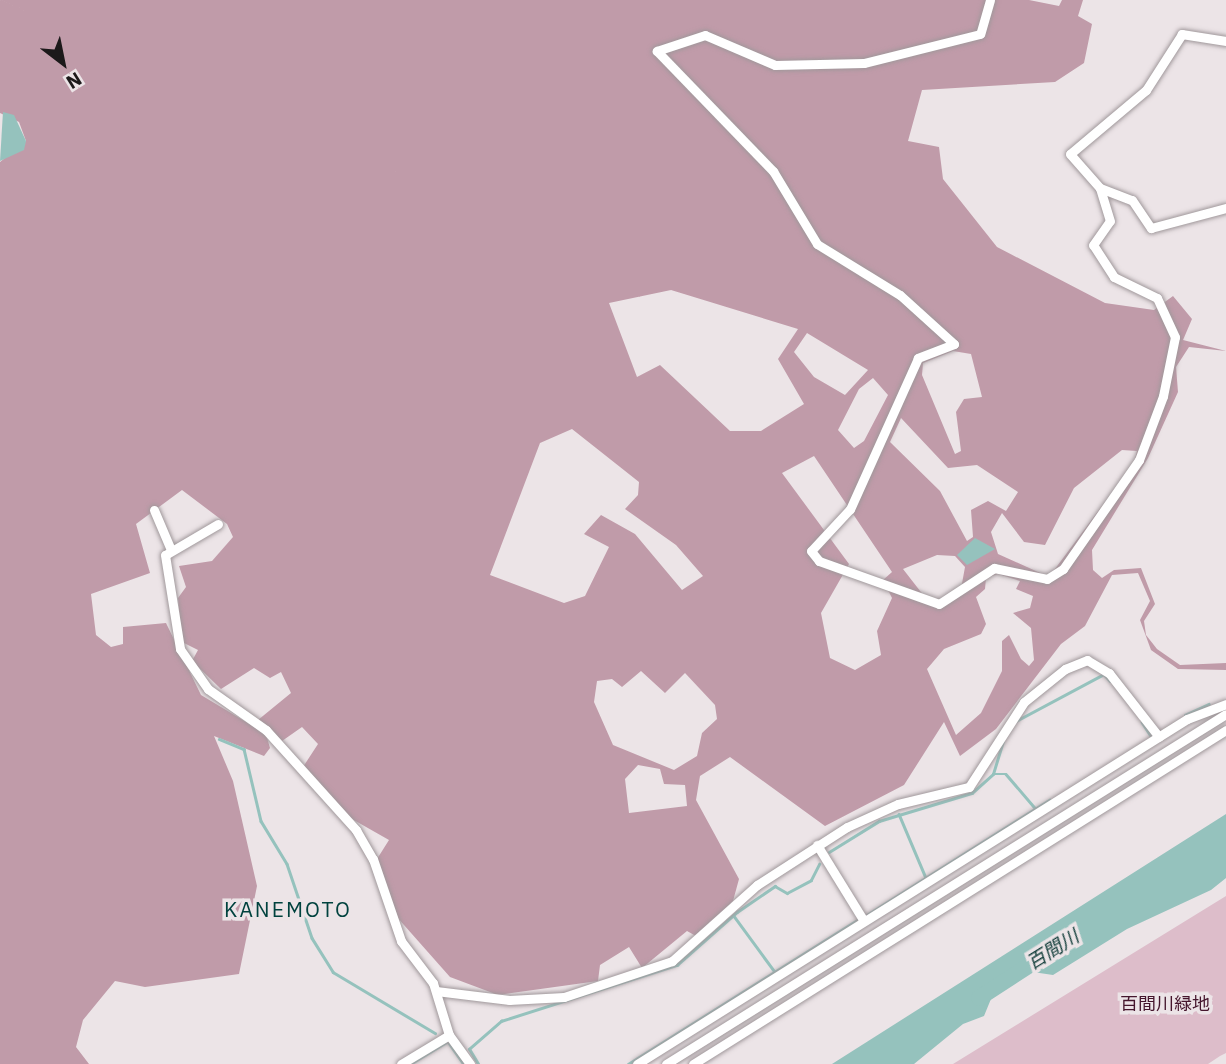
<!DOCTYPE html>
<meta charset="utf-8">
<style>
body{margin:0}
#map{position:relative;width:1226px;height:1064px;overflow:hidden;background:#ece4e7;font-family:"IBM Plex Sans","Noto Sans JP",sans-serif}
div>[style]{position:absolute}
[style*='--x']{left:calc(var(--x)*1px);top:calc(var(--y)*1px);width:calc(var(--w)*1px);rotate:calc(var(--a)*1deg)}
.green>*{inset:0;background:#ddbdca}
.forest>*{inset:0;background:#c09ba9}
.water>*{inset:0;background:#95c2bd}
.stream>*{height:2.5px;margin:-1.25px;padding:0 1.25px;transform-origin:1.25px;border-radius:1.25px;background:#95c2bd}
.river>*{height:16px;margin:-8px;padding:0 8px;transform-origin:8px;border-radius:8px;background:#95c2bd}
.roads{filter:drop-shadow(0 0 2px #a0989b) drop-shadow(0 0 2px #a0989b)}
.minor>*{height:9px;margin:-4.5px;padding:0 4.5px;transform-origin:4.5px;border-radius:4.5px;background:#fff}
span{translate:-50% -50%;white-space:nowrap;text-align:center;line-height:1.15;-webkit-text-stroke:7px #ece4e7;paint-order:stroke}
.park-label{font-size:18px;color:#45162d}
.water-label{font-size:19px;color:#17413e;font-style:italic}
.quarter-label{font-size:21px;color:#00423e;letter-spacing:2px}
.north{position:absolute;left:28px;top:28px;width:70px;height:70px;-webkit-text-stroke:5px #ece4e7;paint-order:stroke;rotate:148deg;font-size:19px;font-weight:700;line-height:28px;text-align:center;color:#1c191a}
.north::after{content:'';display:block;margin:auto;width:24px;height:32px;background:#1c191a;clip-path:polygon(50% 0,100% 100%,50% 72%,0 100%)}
</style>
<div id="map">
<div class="green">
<i style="clip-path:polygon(1226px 896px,1226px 1053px,1220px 1056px,1208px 1064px,953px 1064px)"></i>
</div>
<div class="forest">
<i style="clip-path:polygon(evenodd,0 0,1029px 0,1059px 6px,1062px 0,1083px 0,1078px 16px,1092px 24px,1084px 63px,1055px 82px,922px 90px,908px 141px,939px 147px,943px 179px,997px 247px,1105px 303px,1154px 310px,1173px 296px,1192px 319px,1183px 340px,1226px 351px,1189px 347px,1176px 367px,1178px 392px,1148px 458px,1092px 550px,1093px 570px,1102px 578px,1114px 570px,1141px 568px,1155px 604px,1144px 621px,1146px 635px,1157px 649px,1180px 665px,1226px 663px,1226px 670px,1178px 669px,1151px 650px,1140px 620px,1150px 601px,1138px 573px,1112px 575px,1085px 626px,1061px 644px,996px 729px,960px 756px,944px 722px,904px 785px,825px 826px,730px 757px,700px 776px,696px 800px,739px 879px,733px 901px,696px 936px,687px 931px,642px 968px,629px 947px,600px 965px,598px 981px,498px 995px,450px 977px,396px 916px,377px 859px,389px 840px,352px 819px,303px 767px,318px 744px,302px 727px,282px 741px,258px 720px,291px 693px,281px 672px,270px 678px,254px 668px,221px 689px,192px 661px,198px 650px,182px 642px,178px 598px,186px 587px,179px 566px,212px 561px,233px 537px,227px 524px,182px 490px,136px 524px,150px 573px,91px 594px,96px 635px,111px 647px,123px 644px,123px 627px,166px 623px,201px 695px,266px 734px,270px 748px,264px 756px,214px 736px,233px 781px,257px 886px,239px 974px,145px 987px,115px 981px,83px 1020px,76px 1047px,89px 1064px,0 1064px,0 162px,26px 141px,19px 122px,0 113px,0 0,671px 290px,798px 329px,778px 359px,804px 404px,761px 431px,730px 431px,660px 365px,637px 377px,609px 303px,671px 290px,0 0,807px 333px,868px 370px,845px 395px,814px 377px,794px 352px,807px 333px,0 0,953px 351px,971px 354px,982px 397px,964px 399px,956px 412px,961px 451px,955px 454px,922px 375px,923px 363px,953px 351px,0 0,873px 378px,888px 395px,864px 441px,854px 448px,838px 430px,859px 389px,873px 378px,0 0,901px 418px,948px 468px,977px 465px,1018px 492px,1006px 511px,988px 501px,971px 510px,973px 537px,967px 541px,940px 491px,890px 442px,901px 418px,0 0,572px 429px,639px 482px,638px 495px,625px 509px,676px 545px,703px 576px,682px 590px,635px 534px,601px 515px,584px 534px,609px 547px,585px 596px,564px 603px,490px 575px,540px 443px,572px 429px,0 0,1122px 450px,1137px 451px,1134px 463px,1049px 577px,998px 554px,991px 532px,1002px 513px,1024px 542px,1045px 545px,1074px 488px,1122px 450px,0 0,814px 456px,892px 572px,883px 580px,892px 598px,877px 631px,881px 655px,855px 670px,830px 658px,821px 613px,849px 564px,782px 473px,814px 456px,0 0,937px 555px,955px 556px,965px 567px,961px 589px,944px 600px,924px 596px,903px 569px,937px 555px,0 0,998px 574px,1020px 581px,1016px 589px,1033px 596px,1030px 608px,1013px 613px,1031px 628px,1034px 660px,1029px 666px,1021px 659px,1009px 635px,1002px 641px,1002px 671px,981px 713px,956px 735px,927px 669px,944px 649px,981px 634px,986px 624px,976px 597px,985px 589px,986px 578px,998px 574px,0 0,641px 671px,665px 693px,685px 673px,715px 705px,717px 719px,702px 733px,697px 756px,674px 770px,613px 745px,594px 702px,597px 681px,612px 679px,622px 687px,641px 671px,0 0,638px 765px,660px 769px,664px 784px,685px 785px,687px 806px,629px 813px,625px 779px,638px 765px)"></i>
</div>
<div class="water">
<i style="clip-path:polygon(3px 112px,14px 115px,26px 141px,24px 150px,0 161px)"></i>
<i style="clip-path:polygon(975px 538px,995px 549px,967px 565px,957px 555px)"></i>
<i style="clip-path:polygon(1226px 814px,1226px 878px,1211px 890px,1127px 929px,1053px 975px,1012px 969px,1000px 977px,984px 1016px,963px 1024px,914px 1064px,832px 1064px)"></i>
</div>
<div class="stream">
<i style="--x:1185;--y:715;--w:26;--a:-25"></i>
<i style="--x:1016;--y:721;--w:100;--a:-28.1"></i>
<i style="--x:1104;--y:674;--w:9;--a:49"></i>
<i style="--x:1142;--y:722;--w:17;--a:57"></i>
<i style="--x:219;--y:739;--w:27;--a:22"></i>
<i style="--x:244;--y:749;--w:74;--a:76.7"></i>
<i style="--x:261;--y:821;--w:50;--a:58.8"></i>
<i style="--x:287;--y:864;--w:78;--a:71.3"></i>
<i style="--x:312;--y:938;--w:40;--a:58"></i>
<i style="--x:333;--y:972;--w:119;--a:30.9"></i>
<i style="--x:993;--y:774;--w:13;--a:0"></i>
<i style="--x:1006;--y:774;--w:45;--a:49.5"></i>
<i style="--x:899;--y:814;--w:69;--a:67.1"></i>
<i style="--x:829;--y:852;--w:59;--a:-31.8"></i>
<i style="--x:879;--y:821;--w:97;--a:-16.8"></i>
<i style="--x:972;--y:793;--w:28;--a:-42"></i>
<i style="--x:993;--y:774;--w:34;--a:-73"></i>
<i style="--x:734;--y:916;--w:69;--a:53.8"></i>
<i style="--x:865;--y:916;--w:218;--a:-32.2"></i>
<i style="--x:447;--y:1040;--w:29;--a:55"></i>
<i style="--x:410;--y:1064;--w:44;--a:-31.2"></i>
<i style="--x:478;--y:1064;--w:17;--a:-121"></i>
<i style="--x:469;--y:1049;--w:43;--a:-41.2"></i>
<i style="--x:501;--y:1021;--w:185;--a:-17.7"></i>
<i style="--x:677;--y:965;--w:80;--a:-41.5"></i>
<i style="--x:737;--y:912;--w:46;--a:-34.4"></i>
<i style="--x:775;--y:886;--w:14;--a:30"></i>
<i style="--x:787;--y:893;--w:27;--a:-28"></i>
<i style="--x:811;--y:880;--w:18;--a:-63"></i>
<i style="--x:628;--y:1064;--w:273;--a:-32.1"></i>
</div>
<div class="river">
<i style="--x:979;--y:998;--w:72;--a:-33"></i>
</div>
<div class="roads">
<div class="minor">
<i style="--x:990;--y:0;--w:35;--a:106"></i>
<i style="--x:980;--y:34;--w:120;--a:166"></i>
<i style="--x:864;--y:63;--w:89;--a:178.7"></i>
<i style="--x:775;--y:65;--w:76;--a:-156.8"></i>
<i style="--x:705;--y:35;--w:51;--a:161.6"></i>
<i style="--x:657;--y:51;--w:167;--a:46"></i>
<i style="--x:773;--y:171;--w:85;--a:58.9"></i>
<i style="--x:817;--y:244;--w:97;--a:31.6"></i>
<i style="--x:900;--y:295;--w:73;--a:42.2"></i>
<i style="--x:954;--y:344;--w:39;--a:159"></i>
<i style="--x:918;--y:358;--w:166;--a:114.2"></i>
<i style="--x:850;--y:509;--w:57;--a:132.9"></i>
<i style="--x:811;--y:551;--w:13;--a:51"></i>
<i style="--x:819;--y:561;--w:127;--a:19.7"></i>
<i style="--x:939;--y:604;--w:66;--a:-33.2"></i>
<i style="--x:994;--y:568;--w:54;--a:11.7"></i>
<i style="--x:1047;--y:579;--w:19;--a:-32"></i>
<i style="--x:1063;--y:569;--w:133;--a:-55.1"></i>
<i style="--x:1139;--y:460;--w:68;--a:-69.4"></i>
<i style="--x:1163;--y:396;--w:60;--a:-78.5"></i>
<i style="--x:1175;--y:337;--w:43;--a:-114.8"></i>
<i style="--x:1157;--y:298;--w:48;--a:-154"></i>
<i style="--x:1114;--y:277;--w:38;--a:-123"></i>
<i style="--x:1093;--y:245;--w:29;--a:-55"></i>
<i style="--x:1110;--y:221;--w:34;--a:-107"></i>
<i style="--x:1226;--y:41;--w:45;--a:-171"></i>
<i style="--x:1182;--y:34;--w:67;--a:122.7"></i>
<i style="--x:1146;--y:90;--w:99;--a:139.9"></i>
<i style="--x:1070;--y:154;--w:45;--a:48.6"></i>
<i style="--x:1100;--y:188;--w:34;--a:21"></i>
<i style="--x:1132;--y:200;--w:34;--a:56"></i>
<i style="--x:1151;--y:228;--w:78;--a:-14.9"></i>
<i style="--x:154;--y:510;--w:43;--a:67"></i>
<i style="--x:218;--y:524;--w:61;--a:149.7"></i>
<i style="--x:165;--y:555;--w:95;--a:80.9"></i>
<i style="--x:180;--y:649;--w:49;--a:55"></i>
<i style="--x:208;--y:689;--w:71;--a:35.3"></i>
<i style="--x:266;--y:730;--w:135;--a:48"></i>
<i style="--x:356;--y:830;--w:34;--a:60"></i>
<i style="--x:373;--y:859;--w:87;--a:71.1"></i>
<i style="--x:401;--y:941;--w:53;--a:52.7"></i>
<i style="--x:433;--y:983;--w:54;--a:72.9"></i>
<i style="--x:449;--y:1035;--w:36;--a:54"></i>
<i style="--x:817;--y:845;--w:89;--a:58.3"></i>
<i style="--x:436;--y:991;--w:74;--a:7"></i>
<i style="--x:509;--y:1000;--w:55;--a:-3.1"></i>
<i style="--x:564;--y:997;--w:114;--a:-18.4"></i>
<i style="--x:672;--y:961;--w:114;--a:-41.8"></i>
<i style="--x:757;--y:885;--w:107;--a:-32.8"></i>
<i style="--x:847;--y:827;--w:56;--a:-24.3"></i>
<i style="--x:898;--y:804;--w:73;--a:-13.5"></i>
<i style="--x:969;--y:787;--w:101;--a:-57.1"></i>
<i style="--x:1024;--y:702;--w:53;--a:-38.8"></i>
<i style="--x:1065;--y:669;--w:24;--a:-22"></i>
<i style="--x:1087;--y:660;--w:26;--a:31"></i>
<i style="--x:1109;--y:673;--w:81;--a:52"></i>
<i style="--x:401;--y:1064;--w:56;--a:-31.1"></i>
<i style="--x:637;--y:1064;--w:649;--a:-32.1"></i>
<i style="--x:1187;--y:719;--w:42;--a:-21"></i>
<i style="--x:666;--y:1064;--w:660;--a:-32.01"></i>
<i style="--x:693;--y:1064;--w:629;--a:-32.07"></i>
</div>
</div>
<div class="park-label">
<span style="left:1165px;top:1004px">百間川緑地</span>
</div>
<div class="water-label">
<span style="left:1053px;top:950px;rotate:-32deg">百間川</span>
</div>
<div class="quarter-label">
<span style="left:288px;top:909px">KANEMOTO</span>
</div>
<div class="north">N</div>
</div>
